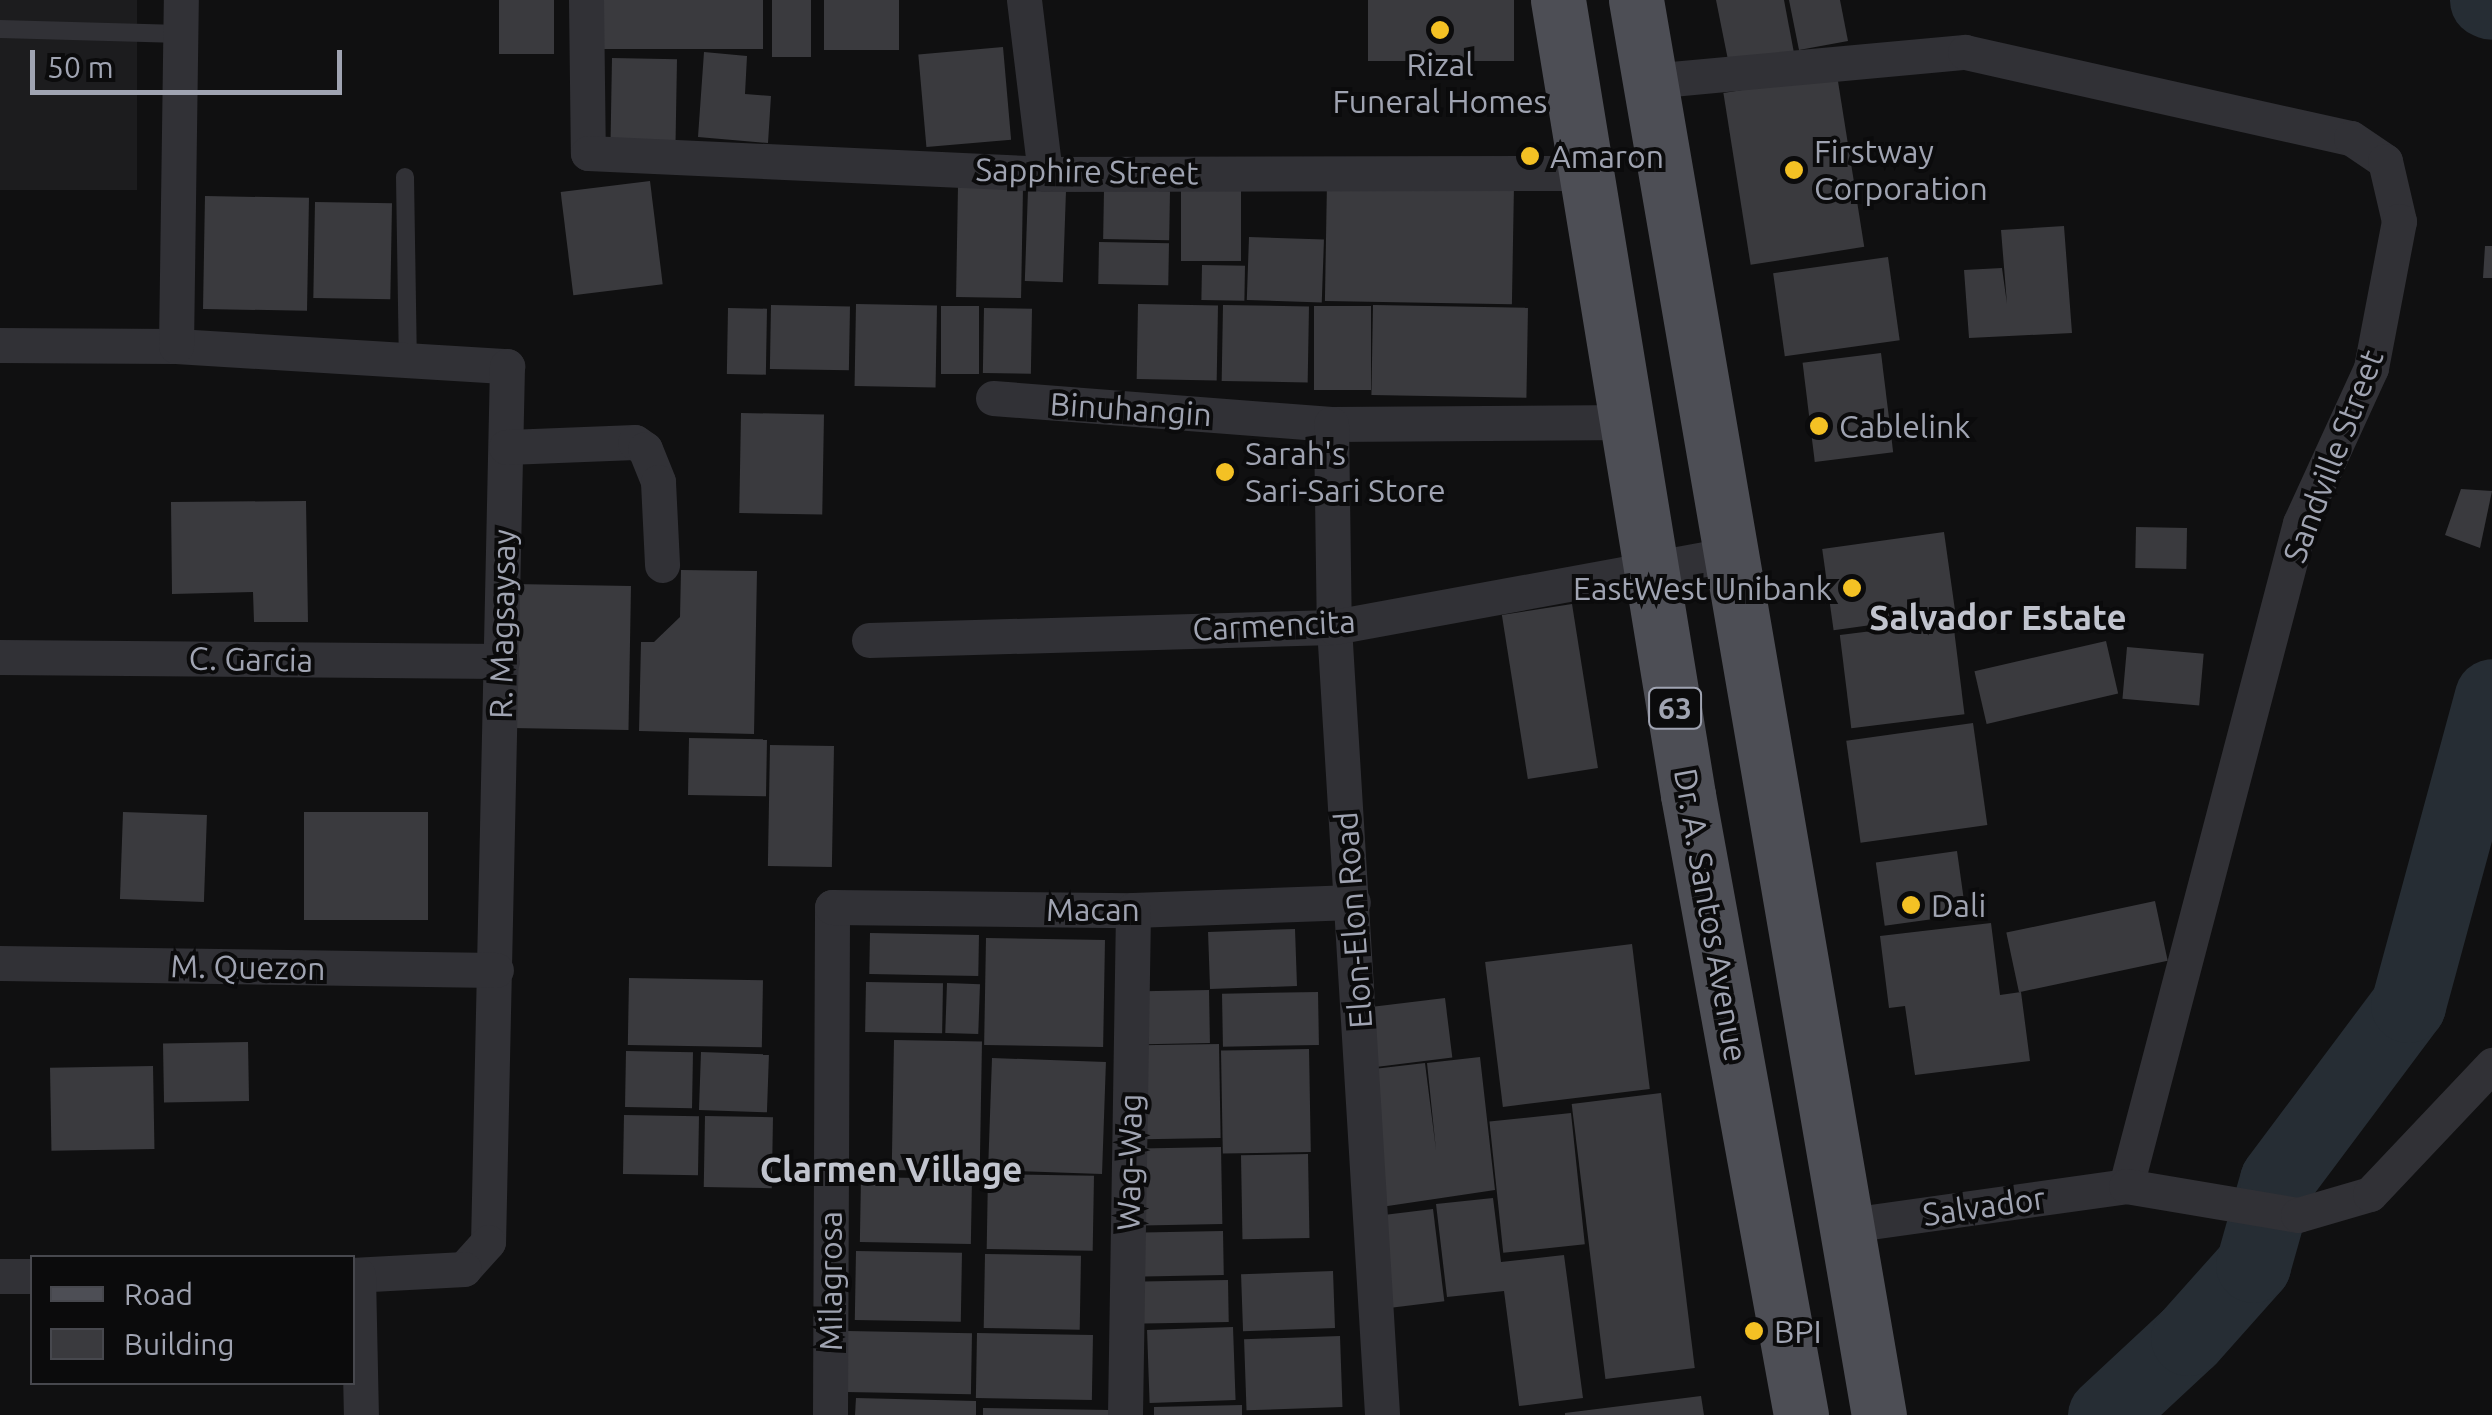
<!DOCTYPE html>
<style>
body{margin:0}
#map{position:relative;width:2492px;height:1415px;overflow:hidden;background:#101011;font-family:Ubuntu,sans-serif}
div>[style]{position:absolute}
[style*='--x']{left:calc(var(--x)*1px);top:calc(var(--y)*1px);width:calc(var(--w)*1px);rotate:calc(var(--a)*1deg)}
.built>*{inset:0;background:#1c1c1e;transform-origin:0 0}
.river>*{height:75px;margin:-37.5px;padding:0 37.5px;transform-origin:37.5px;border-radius:37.5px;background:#262d34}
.building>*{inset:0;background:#3a3a3e;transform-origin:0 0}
.service>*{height:18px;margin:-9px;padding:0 9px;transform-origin:9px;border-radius:9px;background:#313136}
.minor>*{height:35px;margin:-17.5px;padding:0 17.5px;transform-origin:17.5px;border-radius:17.5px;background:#313136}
.primary>*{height:55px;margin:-27.5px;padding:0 27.5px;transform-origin:27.5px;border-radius:27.5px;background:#4d4e55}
.dots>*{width:28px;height:28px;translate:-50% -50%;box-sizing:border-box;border:5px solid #0b0b0c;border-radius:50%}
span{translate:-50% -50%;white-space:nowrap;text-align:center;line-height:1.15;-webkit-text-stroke:8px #0b0b0c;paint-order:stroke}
.shield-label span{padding:2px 8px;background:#0b0b0c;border:2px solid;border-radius:8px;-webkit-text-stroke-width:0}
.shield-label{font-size:30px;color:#a0a4b2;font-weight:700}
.poi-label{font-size:32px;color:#a0a4b2}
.left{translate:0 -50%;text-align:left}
.right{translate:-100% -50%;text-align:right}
.street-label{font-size:32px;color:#a0a4b2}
.neighbourhood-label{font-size:35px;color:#c1c4ce;font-weight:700}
.legend{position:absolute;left:30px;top:1255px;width:325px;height:130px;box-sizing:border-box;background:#0b0b0c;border:2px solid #47484e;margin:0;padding:12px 18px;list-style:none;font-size:30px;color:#a0a4b2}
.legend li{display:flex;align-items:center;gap:20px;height:50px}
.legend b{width:50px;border:2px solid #47484e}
.scale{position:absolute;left:30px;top:50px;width:312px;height:45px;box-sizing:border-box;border:5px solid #a0a4b2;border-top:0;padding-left:12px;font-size:30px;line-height:35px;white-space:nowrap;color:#a0a4b2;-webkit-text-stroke:8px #0b0b0c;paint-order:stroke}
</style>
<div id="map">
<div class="built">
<i style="left:0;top:0;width:137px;height:190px"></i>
</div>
<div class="river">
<i style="--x:2487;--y:0;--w:5;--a:22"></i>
<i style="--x:2105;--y:1415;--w:113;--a:-42.9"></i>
<i style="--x:2188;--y:1338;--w:98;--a:-48.3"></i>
<i style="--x:2253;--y:1265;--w:88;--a:-74.2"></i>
<i style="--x:2277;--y:1180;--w:219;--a:-53.2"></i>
<i style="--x:2408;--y:1005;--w:320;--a:-74.8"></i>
</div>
<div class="building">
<i style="left:499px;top:0;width:55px;height:54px"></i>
<i style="left:603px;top:0;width:160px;height:49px"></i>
<i style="left:772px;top:0;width:39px;height:57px"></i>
<i style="left:824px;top:0;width:75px;height:50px"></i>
<i style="left:1368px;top:0;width:146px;height:61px"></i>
<i style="clip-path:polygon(1716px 0,1784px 0,1794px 53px,1729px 65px)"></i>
<i style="clip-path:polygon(1789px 0,1840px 0,1848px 41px,1799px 50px)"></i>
<i style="left:1003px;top:47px;width:93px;height:85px;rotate:85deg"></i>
<i style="clip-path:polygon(704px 52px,747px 56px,745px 94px,771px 96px,768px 143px,698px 137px)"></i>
<i style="left:612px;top:58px;width:65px;height:84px;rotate:1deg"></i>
<i style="left:1837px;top:75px;width:174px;height:115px;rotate:81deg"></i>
<i style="left:650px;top:181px;width:104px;height:90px;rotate:83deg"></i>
<i style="left:1327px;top:182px;width:187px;height:119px;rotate:1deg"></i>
<i style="left:958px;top:186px;width:65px;height:111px;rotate:1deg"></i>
<i style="left:1028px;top:190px;width:38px;height:91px;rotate:2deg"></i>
<i style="left:1104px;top:190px;width:66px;height:49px;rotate:1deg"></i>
<i style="left:1181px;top:191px;width:60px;height:70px"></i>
<i style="left:205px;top:196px;width:104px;height:113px;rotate:1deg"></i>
<i style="left:315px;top:202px;width:77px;height:96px;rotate:1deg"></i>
<i style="clip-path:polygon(2064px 226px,2072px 333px,1969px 338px,1964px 270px,2002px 268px,2007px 304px,2001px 230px)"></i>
<i style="left:1249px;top:237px;width:75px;height:63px;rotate:2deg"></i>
<i style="left:1099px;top:242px;width:70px;height:42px;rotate:1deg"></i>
<i style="clip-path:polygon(2485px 246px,2492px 246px,2492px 278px,2483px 278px)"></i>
<i style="left:1888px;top:257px;width:84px;height:116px;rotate:82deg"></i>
<i style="left:1202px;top:265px;width:43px;height:35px;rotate:1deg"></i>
<i style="left:856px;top:304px;width:81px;height:82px;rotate:1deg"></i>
<i style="left:1138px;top:304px;width:80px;height:75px;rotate:1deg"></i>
<i style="left:771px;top:305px;width:79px;height:64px;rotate:1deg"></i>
<i style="left:1223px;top:305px;width:86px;height:76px;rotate:1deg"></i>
<i style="left:1373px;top:305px;width:155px;height:90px;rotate:1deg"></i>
<i style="left:941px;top:306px;width:38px;height:68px"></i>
<i style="left:1314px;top:306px;width:57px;height:84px"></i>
<i style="left:728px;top:308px;width:39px;height:66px;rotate:1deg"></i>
<i style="left:984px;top:308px;width:48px;height:65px;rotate:1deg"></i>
<i style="left:1881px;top:353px;width:100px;height:79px;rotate:83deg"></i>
<i style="left:741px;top:413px;width:83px;height:100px;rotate:1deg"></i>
<i style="clip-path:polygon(2461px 489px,2492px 491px,2480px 548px,2445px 535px)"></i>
<i style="clip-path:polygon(306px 501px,308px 622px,254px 622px,253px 592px,172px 594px,171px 502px)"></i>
<i style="left:2136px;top:527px;width:51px;height:41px;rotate:1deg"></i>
<i style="left:1944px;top:532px;width:82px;height:123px;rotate:82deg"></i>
<i style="clip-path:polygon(681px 570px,757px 571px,754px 734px,639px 731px,641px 642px,654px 642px,680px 617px)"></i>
<i style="left:513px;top:584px;width:118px;height:144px;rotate:1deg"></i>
<i style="left:1572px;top:604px;width:166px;height:71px;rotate:81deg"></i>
<i style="left:1953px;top:621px;width:94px;height:114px;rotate:83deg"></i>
<i style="left:2106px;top:641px;width:54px;height:135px;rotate:77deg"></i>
<i style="left:2127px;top:647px;width:77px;height:52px;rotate:5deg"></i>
<i style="left:1973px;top:723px;width:103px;height:128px;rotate:82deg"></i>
<i style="left:689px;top:738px;width:78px;height:57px;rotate:1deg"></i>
<i style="left:770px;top:745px;width:64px;height:121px;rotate:1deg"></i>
<i style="left:123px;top:812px;width:84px;height:87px;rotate:2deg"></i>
<i style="left:304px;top:812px;width:124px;height:108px"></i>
<i style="left:1957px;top:851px;width:64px;height:82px;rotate:82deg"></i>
<i style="left:2155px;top:901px;width:61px;height:152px;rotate:78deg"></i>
<i style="clip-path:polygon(1991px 923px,2000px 995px,2021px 992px,2030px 1061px,1915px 1075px,1905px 1006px,1889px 1008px,1880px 936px)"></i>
<i style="left:1295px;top:929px;width:57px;height:87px;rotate:88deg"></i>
<i style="left:870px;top:933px;width:109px;height:41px;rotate:1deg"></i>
<i style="left:986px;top:938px;width:119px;height:107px;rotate:1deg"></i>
<i style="left:1632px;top:944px;width:146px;height:148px;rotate:83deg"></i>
<i style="left:629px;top:978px;width:134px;height:67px;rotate:1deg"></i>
<i style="left:866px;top:982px;width:77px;height:50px;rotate:1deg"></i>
<i style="left:947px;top:983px;width:33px;height:50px;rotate:2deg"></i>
<i style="left:1209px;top:990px;width:53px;height:65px;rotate:89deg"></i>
<i style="left:1318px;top:992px;width:53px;height:96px;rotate:89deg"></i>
<i style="left:1445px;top:998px;width:60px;height:83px;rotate:83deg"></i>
<i style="left:894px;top:1040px;width:88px;height:130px;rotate:1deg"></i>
<i style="left:248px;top:1042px;width:59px;height:85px;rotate:89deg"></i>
<i style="left:1219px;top:1044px;width:94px;height:77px;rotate:89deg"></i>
<i style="left:1309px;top:1049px;width:103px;height:88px;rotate:89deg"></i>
<i style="left:626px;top:1051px;width:67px;height:56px;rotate:1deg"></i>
<i style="left:701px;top:1052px;width:68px;height:58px;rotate:2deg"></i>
<i style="clip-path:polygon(1480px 1057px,1495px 1190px,1381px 1207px,1365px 1070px,1425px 1063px,1436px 1150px,1427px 1063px)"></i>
<i style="left:992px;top:1058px;width:114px;height:112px;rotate:2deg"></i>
<i style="left:153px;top:1066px;width:83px;height:103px;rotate:89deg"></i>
<i style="left:1661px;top:1093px;width:277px;height:90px;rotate:83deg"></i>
<i style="left:1571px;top:1113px;width:132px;height:82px;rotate:84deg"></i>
<i style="left:624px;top:1115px;width:75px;height:59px;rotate:1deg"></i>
<i style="left:705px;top:1116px;width:68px;height:71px;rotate:1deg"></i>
<i style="left:1221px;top:1147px;width:77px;height:80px;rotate:89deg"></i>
<i style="left:1308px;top:1154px;width:84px;height:67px;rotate:89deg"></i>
<i style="left:988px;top:1174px;width:106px;height:75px;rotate:1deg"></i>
<i style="left:861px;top:1177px;width:111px;height:65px;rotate:1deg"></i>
<i style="clip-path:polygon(1493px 1198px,1501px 1262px,1564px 1255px,1583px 1398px,1519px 1406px,1504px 1291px,1447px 1297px,1436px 1204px)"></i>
<i style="left:1433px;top:1209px;width:93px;height:60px;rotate:83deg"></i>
<i style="left:1223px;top:1231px;width:44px;height:80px;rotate:89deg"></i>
<i style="left:856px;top:1251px;width:106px;height:69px;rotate:1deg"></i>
<i style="left:985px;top:1254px;width:96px;height:74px;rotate:1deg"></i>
<i style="left:1333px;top:1271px;width:57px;height:92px;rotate:88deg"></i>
<i style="left:1228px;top:1280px;width:42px;height:85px;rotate:89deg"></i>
<i style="left:1233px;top:1327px;width:73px;height:86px;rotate:88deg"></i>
<i style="left:847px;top:1331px;width:125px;height:61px;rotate:1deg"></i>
<i style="left:977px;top:1333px;width:116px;height:65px;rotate:1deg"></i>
<i style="left:1340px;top:1336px;width:71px;height:96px;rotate:88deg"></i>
<i style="clip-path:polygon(1701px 1396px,1704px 1415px,1565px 1415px,1565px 1413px)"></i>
<i style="clip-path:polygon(856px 1398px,976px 1401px,976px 1415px,855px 1415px)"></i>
<i style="clip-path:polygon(1242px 1405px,1242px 1415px,1154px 1415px,1154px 1407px)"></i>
<i style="clip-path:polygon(983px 1408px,1109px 1410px,1109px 1415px,983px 1415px)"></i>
</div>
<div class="service">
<i style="--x:0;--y:29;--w:181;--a:1.6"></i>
<i style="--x:405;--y:177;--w:185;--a:89.1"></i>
</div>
<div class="minor">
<i style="--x:586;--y:0;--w:153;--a:89.3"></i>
<i style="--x:588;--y:153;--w:457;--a:2.6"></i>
<i style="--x:1045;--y:174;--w:541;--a:-0.11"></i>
<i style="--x:1024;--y:0;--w:175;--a:83.1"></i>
<i style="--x:1650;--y:81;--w:316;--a:-5.3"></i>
<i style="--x:1965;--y:52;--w:395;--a:12.6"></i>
<i style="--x:2351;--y:138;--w:41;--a:34.1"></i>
<i style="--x:2385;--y:161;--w:62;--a:76.9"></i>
<i style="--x:2399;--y:221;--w:150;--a:100.8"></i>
<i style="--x:2371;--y:368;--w:170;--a:114.6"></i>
<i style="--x:2300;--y:523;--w:685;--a:104.71"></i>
<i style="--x:0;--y:345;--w:176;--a:0.3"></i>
<i style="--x:176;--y:346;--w:332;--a:3.5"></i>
<i style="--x:507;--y:366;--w:876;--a:91.24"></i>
<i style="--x:488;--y:1242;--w:36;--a:132"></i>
<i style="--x:464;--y:1269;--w:112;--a:176.9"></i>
<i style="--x:176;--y:346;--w:346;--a:-89.2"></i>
<i style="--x:993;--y:398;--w:339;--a:4.4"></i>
<i style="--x:1331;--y:424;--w:299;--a:-0.4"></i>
<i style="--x:1331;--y:424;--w:203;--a:89.2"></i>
<i style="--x:1334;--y:627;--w:789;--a:86.51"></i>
<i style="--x:506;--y:447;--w:129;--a:-2.2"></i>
<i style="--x:635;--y:442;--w:12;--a:35"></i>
<i style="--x:645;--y:449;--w:35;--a:68"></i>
<i style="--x:658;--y:482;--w:83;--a:87.2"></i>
<i style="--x:869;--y:640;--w:465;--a:-1.6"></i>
<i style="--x:1334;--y:627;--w:406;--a:-10.4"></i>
<i style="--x:0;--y:657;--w:502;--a:0.46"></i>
<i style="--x:0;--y:963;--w:496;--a:0.8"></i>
<i style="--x:1842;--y:1226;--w:287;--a:-8"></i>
<i style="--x:2126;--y:1186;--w:174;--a:9.6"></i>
<i style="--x:2298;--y:1215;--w:75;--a:-16.3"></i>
<i style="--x:2370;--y:1194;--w:178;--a:-46.6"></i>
<i style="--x:358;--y:1275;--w:140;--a:88.8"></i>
<i style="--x:0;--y:1276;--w:32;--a:0"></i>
<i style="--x:830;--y:1415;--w:508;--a:-89.77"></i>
<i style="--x:832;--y:907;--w:301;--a:0.6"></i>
<i style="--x:1133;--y:910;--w:220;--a:-2.1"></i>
<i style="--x:1125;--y:1415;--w:505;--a:-89.09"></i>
</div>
<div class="primary">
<i style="--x:1558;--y:0;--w:806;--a:80.71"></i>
<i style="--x:1688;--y:795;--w:630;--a:79.67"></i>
<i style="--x:1636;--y:0;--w:1436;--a:80.26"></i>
</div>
<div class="dots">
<i style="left:1440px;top:30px;background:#f4c124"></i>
<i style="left:1530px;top:156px;background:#f4c124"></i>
<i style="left:1794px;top:170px;background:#f4c124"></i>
<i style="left:1819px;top:426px;background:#f4c124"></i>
<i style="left:1225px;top:472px;background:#f4c124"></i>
<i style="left:1852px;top:588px;background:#f4c124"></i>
<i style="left:1911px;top:905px;background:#f4c124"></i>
<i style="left:1754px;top:1331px;background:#f4c124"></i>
</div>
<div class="shield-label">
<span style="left:1675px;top:708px">63</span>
</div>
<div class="poi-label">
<span style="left:1440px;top:83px">Rizal<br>Funeral Homes</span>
<span class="left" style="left:1814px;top:170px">Firstway<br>Corporation</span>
<span class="left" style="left:1550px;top:156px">Amaron</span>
<span class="left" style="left:1839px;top:426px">Cablelink</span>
<span class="left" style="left:1245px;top:472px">Sarah's<br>Sari-Sari Store</span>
<span class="right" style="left:1832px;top:588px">EastWest Unibank</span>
<span class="left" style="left:1931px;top:905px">Dali</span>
<span class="left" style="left:1774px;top:1331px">BPI</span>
</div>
<div class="street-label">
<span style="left:1087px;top:171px;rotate:1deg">Sapphire Street</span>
<span style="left:1131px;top:409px;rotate:4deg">Binuhangin</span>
<span style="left:2333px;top:456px;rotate:-69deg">Sandville Street</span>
<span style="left:502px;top:624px;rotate:-89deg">R. Magsaysay</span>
<span style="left:1274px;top:625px;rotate:-3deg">Carmencita</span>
<span style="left:251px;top:659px;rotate:1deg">C. Garcia</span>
<span style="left:1093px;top:909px">Macan</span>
<span style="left:1711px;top:915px;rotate:80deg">Dr. A. Santos Avenue</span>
<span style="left:1353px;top:920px;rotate:-94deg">Elon-Elon Road</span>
<span style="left:248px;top:967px;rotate:1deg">M. Quezon</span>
<span style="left:1129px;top:1162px;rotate:-89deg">Wag-Wag</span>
<span style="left:1984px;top:1206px;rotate:-8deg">Salvador</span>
<span style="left:830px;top:1281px;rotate:-90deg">Milagrosa</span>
</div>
<div class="neighbourhood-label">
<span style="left:1998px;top:617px">Salvador Estate</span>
<span style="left:891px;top:1169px">Clarmen Village</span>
</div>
<ul class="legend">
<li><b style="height:12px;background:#4d4e55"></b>Road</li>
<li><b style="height:28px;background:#3a3a3e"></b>Building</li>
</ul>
<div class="scale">50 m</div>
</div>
